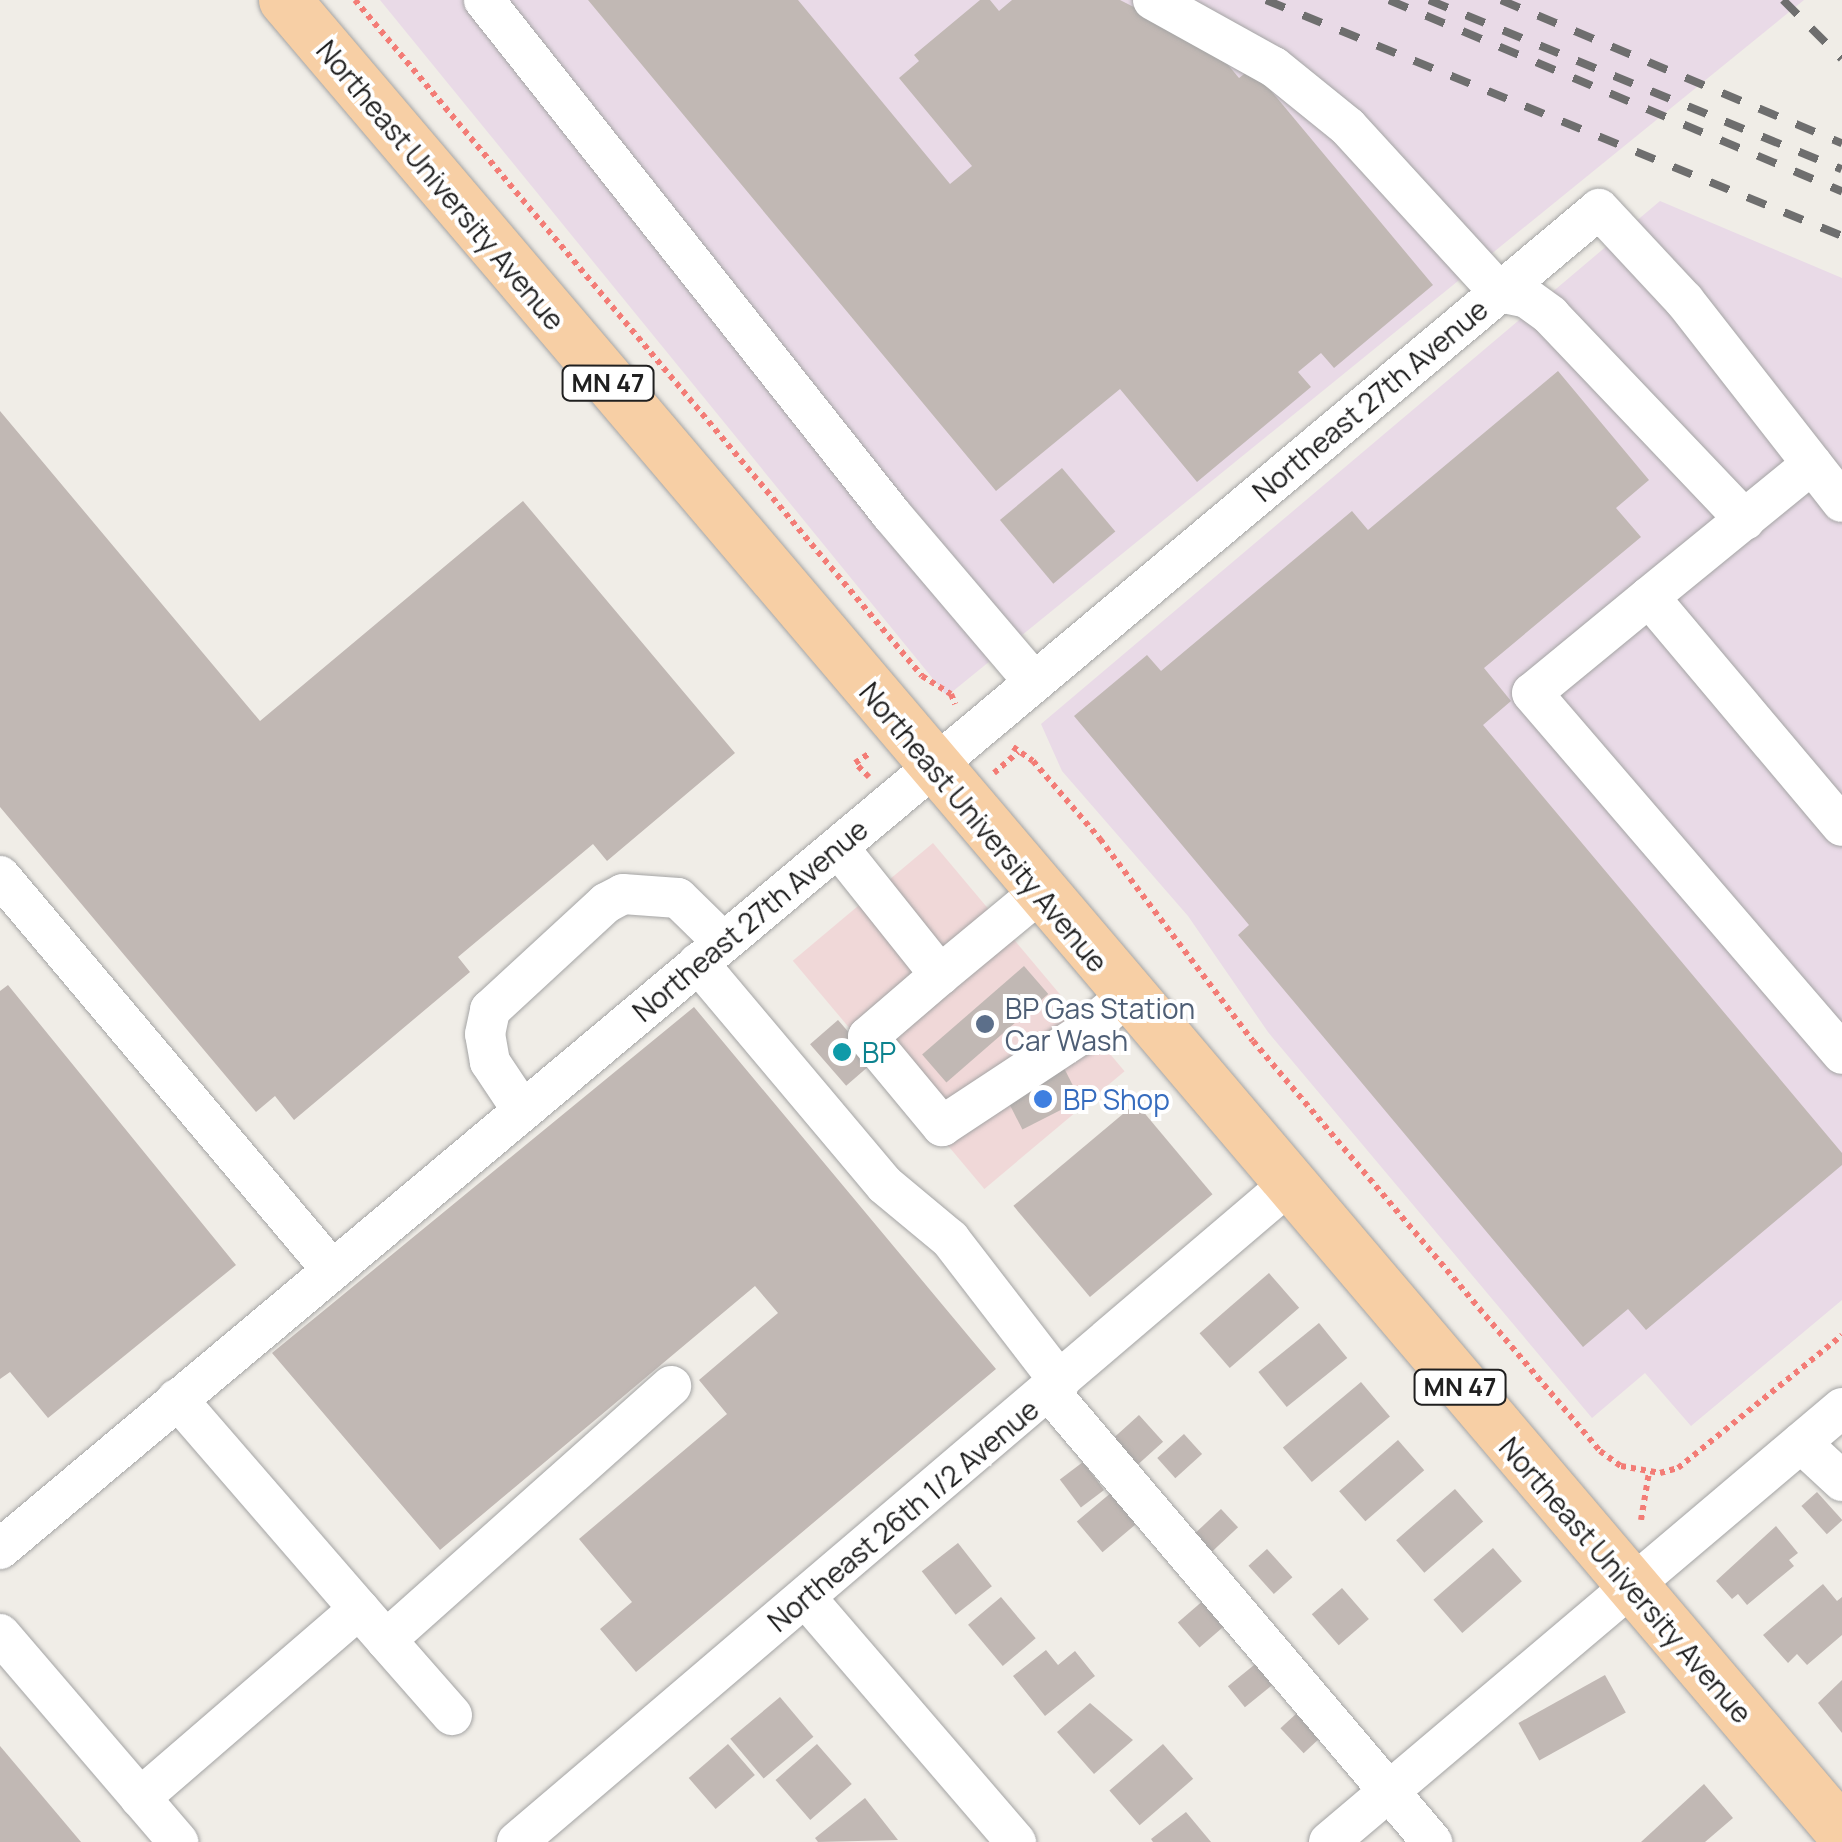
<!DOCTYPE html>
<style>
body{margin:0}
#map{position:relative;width:1842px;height:1842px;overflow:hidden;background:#f0ede7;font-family:Manrope,sans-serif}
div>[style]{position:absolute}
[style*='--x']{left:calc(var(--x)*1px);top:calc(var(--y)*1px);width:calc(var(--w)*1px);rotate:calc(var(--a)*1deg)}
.commercial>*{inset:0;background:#f0d8d8;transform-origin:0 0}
.industrial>*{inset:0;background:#e9dae7}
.building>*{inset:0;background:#c1b8b4;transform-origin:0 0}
.path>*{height:6px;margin-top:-3px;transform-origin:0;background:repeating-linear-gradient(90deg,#f37c76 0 5px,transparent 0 10px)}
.roads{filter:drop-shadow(0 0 2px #a4a4a4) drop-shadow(0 0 2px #a4a4a4)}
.minor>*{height:40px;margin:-20px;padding:0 20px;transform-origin:20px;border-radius:20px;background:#fff}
.major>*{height:52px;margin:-26px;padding:0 26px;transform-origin:26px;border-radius:26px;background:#f7cfa5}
.rail>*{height:8px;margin-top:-4px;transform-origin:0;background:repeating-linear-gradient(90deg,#6e6e6e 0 20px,transparent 0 40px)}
.dots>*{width:28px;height:28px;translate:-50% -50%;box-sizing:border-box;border:5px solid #fff;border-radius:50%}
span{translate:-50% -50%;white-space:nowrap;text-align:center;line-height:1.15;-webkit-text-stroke:8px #fff;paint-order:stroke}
.shield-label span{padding:2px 8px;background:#fff;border:2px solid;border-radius:8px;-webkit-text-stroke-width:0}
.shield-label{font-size:25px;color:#202020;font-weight:700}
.street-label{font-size:28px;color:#202020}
.service-label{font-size:28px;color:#4e5e75}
.left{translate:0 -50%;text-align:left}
.culture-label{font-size:28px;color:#0d838f}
.shop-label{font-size:28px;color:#366cbe}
</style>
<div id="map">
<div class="commercial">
<i style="left:933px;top:843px;width:298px;height:183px;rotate:50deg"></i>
</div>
<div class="industrial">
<i style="clip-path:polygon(380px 0,1804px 0,947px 696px)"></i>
<i style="clip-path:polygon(1660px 201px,1842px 278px,1842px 1300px,1691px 1426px,1645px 1373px,1592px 1418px,1268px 1032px,1188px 916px,1062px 771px,1041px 724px)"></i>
</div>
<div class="building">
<i style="clip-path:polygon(588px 0,798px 0,950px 184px,972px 166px,899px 78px,919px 61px,914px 55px,980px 0,990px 0,999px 11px,1012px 0,1120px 0,1214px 48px,1239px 78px,1252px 68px,1433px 285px,1334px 368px,1321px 353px,1298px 372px,1311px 387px,1197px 482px,1120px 389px,996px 491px)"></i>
<i style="clip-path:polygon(1558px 371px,1649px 480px,1616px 508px,1641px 537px,1484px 668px,1511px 701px,1483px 725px,1842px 1153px,1842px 1165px,1646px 1330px,1628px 1309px,1583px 1347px,1238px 935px,1249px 925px,1074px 716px,1147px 655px,1161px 671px,1352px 511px,1368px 530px)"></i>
<i style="clip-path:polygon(0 411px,260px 721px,523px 501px,735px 753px,607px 861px,593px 844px,458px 957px,470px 972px,294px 1120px,275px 1096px,256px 1112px,0 807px)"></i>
<i style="left:1062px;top:468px;width:83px;height:81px;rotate:50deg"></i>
<i style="left:1024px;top:966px;width:37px;height:135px;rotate:49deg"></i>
<i style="clip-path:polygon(8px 985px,236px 1265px,48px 1418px,10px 1372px,0 1379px,0 991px)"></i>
<i style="clip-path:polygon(694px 1007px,996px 1369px,636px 1672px,600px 1629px,632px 1602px,579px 1539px,727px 1414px,699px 1380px,778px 1313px,755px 1286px,440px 1550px,272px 1353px)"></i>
<i style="left:838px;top:1020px;width:55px;height:37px;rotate:49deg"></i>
<i style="left:1064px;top:1068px;width:36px;height:65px;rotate:63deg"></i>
<i style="left:1136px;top:1103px;width:119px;height:160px;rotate:50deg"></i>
<i style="left:1269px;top:1273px;width:46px;height:92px;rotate:49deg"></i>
<i style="left:1319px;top:1323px;width:45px;height:78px;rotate:51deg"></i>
<i style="left:1361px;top:1382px;width:45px;height:102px;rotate:50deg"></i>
<i style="left:1139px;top:1415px;width:36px;height:35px;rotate:48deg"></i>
<i style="left:1184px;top:1434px;width:27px;height:36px;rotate:48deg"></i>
<i style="left:1398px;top:1440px;width:40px;height:78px;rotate:49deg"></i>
<i style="left:1083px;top:1462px;width:35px;height:29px;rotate:53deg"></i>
<i style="left:1455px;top:1489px;width:43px;height:78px;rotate:49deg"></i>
<i style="left:1112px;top:1492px;width:40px;height:46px;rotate:50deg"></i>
<i style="left:1817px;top:1492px;width:38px;height:21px;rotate:48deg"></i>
<i style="left:1221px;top:1509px;width:25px;height:42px;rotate:47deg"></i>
<i style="clip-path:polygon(1776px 1526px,1798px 1553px,1789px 1560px,1794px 1566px,1747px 1605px,1738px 1594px,1732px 1599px,1716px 1581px)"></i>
<i style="left:958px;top:1543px;width:55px;height:46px;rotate:52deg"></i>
<i style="left:1493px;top:1548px;width:44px;height:79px;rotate:49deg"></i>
<i style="left:1267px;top:1549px;width:38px;height:25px;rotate:48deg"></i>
<i style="clip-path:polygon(1823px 1584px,1837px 1601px,1842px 1597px,1842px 1635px,1807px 1665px,1797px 1654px,1788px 1663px,1763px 1635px)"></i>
<i style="left:1342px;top:1588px;width:41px;height:40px;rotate:49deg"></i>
<i style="left:1001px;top:1597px;width:54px;height:43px;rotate:50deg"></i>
<i style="left:1205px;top:1599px;width:33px;height:36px;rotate:49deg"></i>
<i style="clip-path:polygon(1046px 1650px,1058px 1665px,1075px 1651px,1095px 1676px,1045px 1716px,1013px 1676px)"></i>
<i style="left:1259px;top:1661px;width:27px;height:40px;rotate:51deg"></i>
<i style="left:1605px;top:1675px;width:43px;height:99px;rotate:61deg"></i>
<i style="clip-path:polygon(1842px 1680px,1842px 1733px,1818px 1703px)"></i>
<i style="left:780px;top:1697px;width:52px;height:65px;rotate:50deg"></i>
<i style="clip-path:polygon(1090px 1703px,1133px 1740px,1094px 1774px,1057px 1732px)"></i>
<i style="left:1298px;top:1712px;width:34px;height:24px;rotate:47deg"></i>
<i style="left:728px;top:1744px;width:41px;height:52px;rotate:49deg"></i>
<i style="left:817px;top:1744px;width:53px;height:55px;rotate:49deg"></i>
<i style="left:1163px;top:1744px;width:46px;height:71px;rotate:49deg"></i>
<i style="clip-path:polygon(0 1746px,81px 1842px,0 1842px)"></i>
<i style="clip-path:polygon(1704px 1784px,1733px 1818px,1705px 1842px,1641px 1842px)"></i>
<i style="clip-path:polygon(865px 1798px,898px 1840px,818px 1842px,815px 1838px)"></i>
<i style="clip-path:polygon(1186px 1812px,1211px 1842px,1153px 1842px,1151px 1839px)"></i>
</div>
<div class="path">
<i style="--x:355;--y:0;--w:882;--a:50.01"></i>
<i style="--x:922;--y:676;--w:34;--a:32"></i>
<i style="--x:951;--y:694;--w:11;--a:68"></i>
<i style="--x:1013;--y:747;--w:24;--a:35"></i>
<i style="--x:1033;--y:761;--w:103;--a:49.3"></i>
<i style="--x:1100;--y:839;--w:253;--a:52.9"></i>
<i style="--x:1253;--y:1041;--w:537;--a:49.76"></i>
<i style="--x:1600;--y:1451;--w:26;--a:36"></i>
<i style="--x:1621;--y:1466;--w:40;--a:10"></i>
<i style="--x:1660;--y:1473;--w:19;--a:-16"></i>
<i style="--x:1678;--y:1468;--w:211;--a:-39"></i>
<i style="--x:994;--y:773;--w:32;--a:-41"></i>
<i style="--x:869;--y:777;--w:20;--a:-135"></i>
<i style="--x:855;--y:763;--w:18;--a:-34"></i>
<i style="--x:1641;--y:1520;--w:49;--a:-80.5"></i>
</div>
<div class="roads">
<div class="minor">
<i style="--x:484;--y:0;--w:657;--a:51.61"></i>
<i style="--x:892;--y:515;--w:219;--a:49.6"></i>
<i style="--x:1153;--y:0;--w:138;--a:29"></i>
<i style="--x:1274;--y:67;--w:95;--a:39"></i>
<i style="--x:1348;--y:127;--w:224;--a:47.5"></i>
<i style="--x:1499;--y:292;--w:29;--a:12"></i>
<i style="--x:1527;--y:298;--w:29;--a:36"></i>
<i style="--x:1550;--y:315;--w:283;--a:46.4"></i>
<i style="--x:1812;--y:464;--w:210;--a:140.8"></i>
<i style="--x:1649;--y:597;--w:299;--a:49.9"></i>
<i style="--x:1649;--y:597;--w:151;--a:140.6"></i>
<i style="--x:1532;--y:693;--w:476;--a:49.3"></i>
<i style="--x:838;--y:847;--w:164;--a:51.4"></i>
<i style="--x:940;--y:975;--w:129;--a:-39.6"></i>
<i style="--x:0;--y:876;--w:515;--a:49.88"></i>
<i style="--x:698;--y:963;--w:290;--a:49.9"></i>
<i style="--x:885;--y:1185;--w:85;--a:39.7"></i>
<i style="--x:950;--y:1239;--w:180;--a:52.4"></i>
<i style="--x:940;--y:975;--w:95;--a:139.3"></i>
<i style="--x:868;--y:1037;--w:116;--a:50.3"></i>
<i style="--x:942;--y:1126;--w:165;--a:-33.4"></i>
<i style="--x:1080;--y:1035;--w:61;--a:-39.7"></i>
<i style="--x:522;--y:1110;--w:58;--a:-123.7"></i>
<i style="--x:490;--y:1062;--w:28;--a:-100"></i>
<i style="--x:485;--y:1034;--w:25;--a:-78"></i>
<i style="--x:490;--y:1010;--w:158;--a:-42.7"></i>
<i style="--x:606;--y:903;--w:19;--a:-28"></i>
<i style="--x:623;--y:894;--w:55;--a:4.2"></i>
<i style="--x:678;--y:898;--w:63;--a:44.4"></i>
<i style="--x:1049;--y:1391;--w:592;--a:49.66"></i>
<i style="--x:1801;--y:1443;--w:56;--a:42.8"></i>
<i style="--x:0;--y:1549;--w:2086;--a:-39.96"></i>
<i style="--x:1599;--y:209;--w:125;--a:47"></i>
<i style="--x:1684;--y:300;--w:256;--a:52"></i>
<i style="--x:806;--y:1598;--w:322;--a:49.3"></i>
<i style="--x:359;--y:1609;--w:41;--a:48.9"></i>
<i style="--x:386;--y:1640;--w:382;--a:-41.7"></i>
<i style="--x:0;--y:1634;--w:274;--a:49.4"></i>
<i style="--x:386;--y:1640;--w:100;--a:48.7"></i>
<i style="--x:140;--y:1798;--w:289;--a:-40.8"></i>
<i style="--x:359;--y:1609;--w:278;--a:-130.9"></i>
<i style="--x:517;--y:1842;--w:1012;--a:-40.43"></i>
<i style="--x:1329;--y:1842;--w:672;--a:-40.23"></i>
</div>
<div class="major">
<i style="--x:285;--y:0;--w:2404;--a:49.64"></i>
</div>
</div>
<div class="rail">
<i style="--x:1266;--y:0;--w:622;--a:22.28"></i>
<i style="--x:1389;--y:0;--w:492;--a:22.9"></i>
<i style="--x:1429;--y:0;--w:446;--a:22.3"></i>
<i style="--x:1501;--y:0;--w:370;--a:22.8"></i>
<i style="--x:1783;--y:0;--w:83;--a:45"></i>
</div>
<div class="dots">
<i style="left:985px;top:1024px;background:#5c6f8a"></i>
<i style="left:842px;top:1052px;background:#0f9aa8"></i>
<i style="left:1043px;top:1099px;background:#3f7fe0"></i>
</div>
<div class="shield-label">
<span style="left:608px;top:383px">MN 47</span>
<span style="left:1460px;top:1387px">MN 47</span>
</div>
<div class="street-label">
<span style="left:441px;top:185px;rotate:50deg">Northeast University Avenue</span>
<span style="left:1370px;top:400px;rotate:-40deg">Northeast 27th Avenue</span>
<span style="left:984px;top:827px;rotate:50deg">Northeast University Avenue</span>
<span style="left:750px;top:920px;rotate:-40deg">Northeast 27th Avenue</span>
<span style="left:903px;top:1515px;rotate:-40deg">Northeast 26th 1/2 Avenue</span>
<span style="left:1626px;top:1580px;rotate:49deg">Northeast University Avenue</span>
</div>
<div class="service-label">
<span class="left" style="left:1005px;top:1024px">BP Gas Station<br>Car Wash</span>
</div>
<div class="culture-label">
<span class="left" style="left:862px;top:1052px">BP</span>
</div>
<div class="shop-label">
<span class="left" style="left:1063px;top:1099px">BP Shop</span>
</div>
</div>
